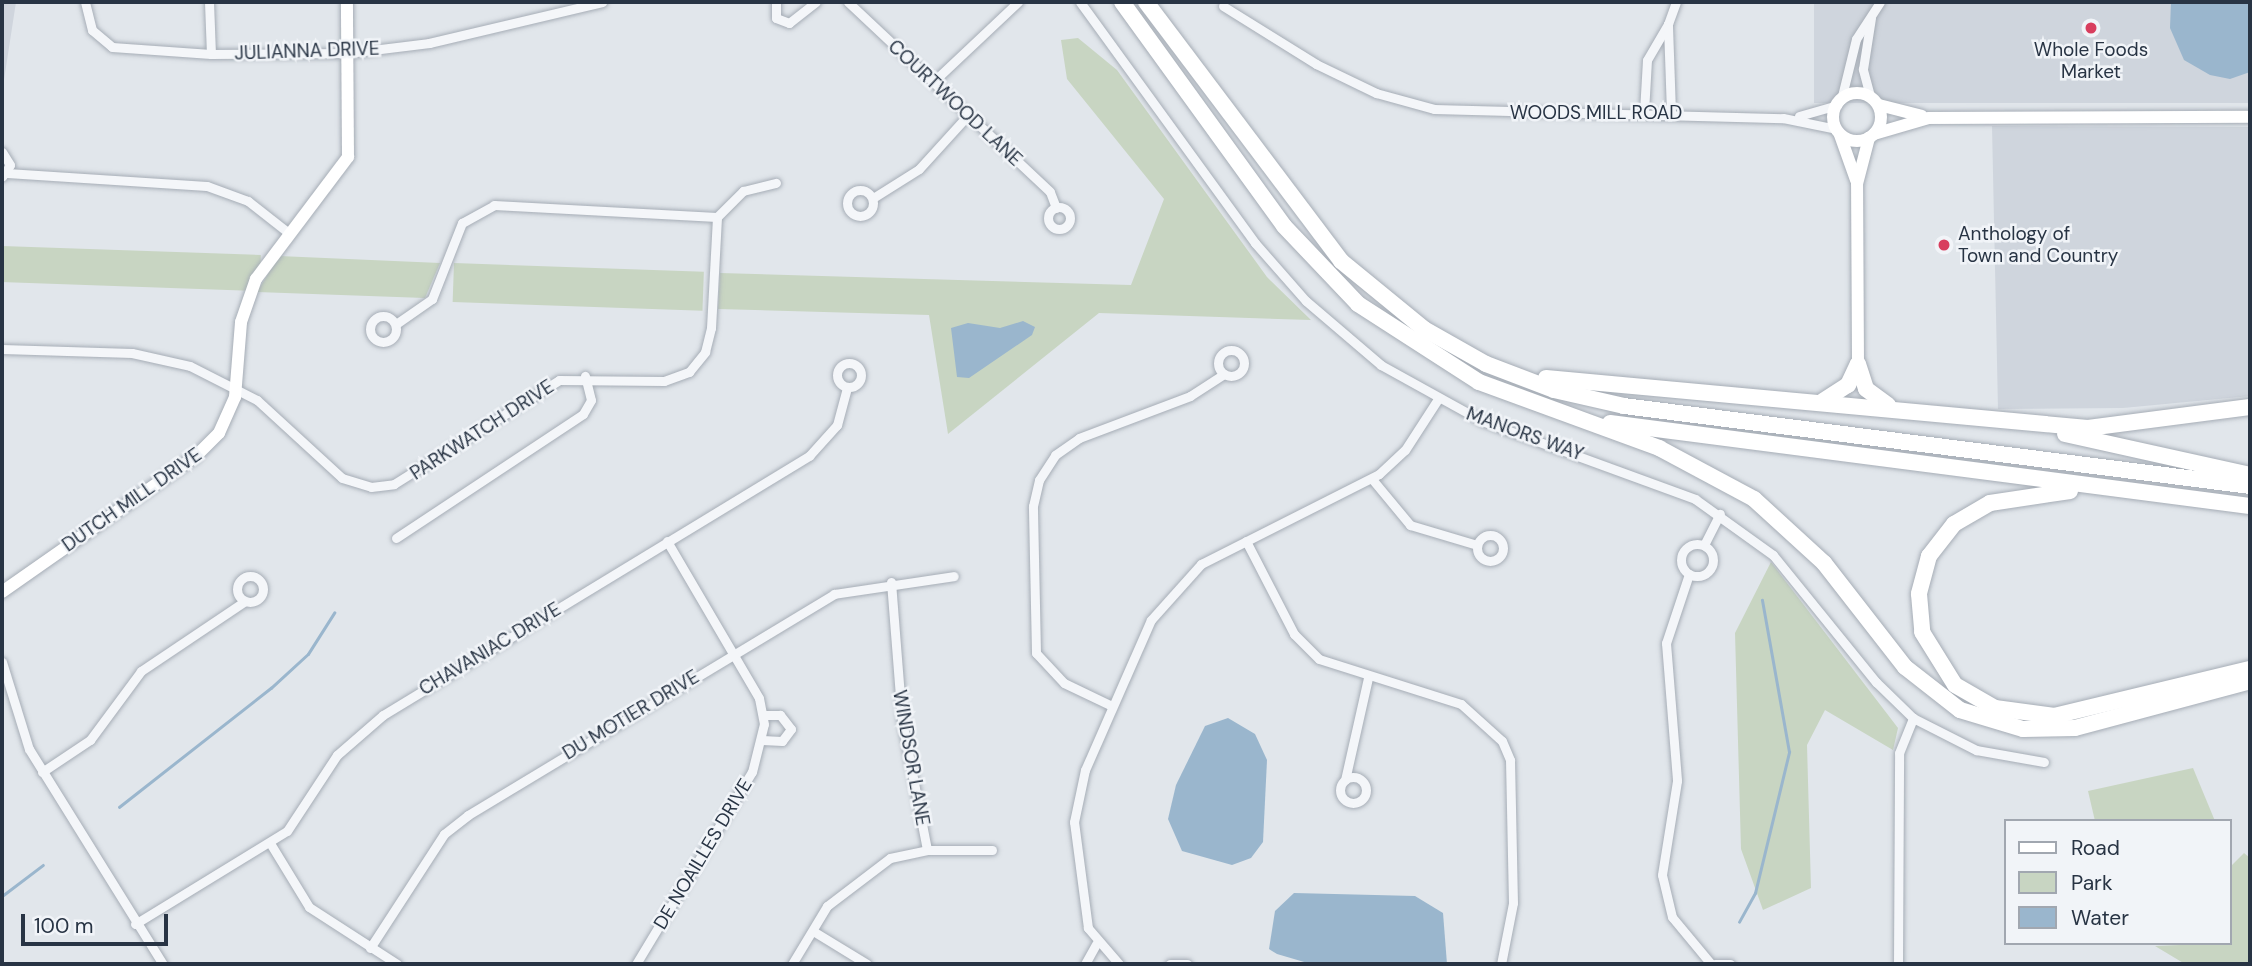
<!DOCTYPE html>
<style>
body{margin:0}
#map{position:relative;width:2252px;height:966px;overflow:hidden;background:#e1e6eb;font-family:"DM Sans",sans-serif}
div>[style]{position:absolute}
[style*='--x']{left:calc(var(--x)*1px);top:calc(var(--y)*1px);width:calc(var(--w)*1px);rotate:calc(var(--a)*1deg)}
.built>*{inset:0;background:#cfd5dd;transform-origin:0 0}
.green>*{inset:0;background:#c8d5c2;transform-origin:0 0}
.water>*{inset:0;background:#9ab6cd}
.stream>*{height:2.5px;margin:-1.25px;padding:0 1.25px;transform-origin:1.25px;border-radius:1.25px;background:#9ab6cd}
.roads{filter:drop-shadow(0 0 2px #a6adb6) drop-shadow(0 0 2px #a6adb6)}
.street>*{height:9px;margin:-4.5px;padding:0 4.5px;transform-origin:4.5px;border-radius:4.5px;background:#f4f6f9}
.street>.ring{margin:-4.5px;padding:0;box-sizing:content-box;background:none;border:9px solid #f4f6f9;border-radius:50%}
.secondary>*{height:12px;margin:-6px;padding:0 6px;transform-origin:6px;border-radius:6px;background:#fff}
.secondary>.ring{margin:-6px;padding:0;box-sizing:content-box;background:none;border:12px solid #fff;border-radius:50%}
.highway>*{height:16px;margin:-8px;padding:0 8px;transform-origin:8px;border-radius:8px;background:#fff}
.dots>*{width:19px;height:19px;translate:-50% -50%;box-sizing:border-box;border:4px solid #f1f4f8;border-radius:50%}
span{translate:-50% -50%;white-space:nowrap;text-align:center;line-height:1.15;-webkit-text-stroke:5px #f1f4f8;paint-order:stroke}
.poi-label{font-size:19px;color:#283444}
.left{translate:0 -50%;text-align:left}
.street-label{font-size:19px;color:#283444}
.frame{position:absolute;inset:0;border:4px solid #283444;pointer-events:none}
.legend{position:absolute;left:2004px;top:819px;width:228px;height:126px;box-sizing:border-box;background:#f1f4f8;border:2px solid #a1a7b0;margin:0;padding:9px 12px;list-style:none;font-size:21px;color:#283444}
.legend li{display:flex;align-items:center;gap:14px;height:35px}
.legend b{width:35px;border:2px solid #a1a7b0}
.scale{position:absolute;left:21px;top:914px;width:147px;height:32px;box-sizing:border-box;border:4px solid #283444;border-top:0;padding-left:9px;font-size:21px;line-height:24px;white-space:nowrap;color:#283444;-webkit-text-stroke:5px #f1f4f8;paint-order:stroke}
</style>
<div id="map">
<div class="built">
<i style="clip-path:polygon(2px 2px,16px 2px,2px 93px)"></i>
<i style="left:1814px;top:2px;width:436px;height:101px"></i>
<i style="clip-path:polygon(1992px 126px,2250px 127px,2250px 396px,2123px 408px,1998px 409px)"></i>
</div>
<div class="green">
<i style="clip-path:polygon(1078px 38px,1117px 70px,1267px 277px,1311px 320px,1099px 313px,948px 434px,929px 315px,718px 309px,720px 273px,1131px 285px,1164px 199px,1067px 79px,1061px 40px)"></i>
<i style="left:2px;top:246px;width:259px;height:36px;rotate:2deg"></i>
<i style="clip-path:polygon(279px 256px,440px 263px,425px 298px,257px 292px)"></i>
<i style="left:454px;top:263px;width:250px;height:39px;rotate:2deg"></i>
<i style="clip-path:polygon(1771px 562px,1898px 728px,1893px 750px,1825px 710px,1807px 745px,1811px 888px,1763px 910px,1741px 849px,1735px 633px)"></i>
<i style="clip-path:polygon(2193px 768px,2215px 821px,2095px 821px,2088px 791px)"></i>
<i style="clip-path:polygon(2244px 853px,2250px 858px,2250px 964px,2185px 964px,2155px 946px,2229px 943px,2229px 868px)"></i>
</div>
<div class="water">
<i style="clip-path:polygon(2171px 2px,2250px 2px,2250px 72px,2230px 79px,2210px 75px,2184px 60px,2170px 28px)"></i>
<i style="clip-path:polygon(1023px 321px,1035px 327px,1032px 335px,969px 378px,957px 377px,951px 328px,968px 323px,1000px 328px)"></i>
<i style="clip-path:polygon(1228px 718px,1255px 734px,1267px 760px,1263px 842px,1251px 858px,1232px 865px,1182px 851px,1168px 819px,1176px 785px,1205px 726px)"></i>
<i style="clip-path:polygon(1294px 893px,1415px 896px,1443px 913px,1447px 964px,1311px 964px,1277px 954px,1269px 949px,1275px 911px)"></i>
</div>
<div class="stream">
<i style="--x:119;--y:807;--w:193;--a:-38.1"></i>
<i style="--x:271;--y:688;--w:50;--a:-42.6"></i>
<i style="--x:308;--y:654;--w:49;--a:-57.6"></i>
<i style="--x:2;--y:896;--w:51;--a:-37.1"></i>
<i style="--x:1739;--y:922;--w:33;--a:-61"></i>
<i style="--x:1755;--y:893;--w:145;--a:-76.4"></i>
<i style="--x:1789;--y:752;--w:154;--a:-100.1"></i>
</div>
<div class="roads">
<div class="street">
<i style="--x:85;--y:2;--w:29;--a:76"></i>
<i style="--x:92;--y:30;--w:26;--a:40"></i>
<i style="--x:112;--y:47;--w:99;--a:4"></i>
<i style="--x:211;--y:54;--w:137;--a:-0.4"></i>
<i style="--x:348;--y:53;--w:82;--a:-7"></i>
<i style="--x:429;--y:43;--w:178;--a:-13.3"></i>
<i style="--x:209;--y:2;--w:52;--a:87.8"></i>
<i style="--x:776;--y:2;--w:16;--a:90"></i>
<i style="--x:776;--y:18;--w:14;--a:21"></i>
<i style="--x:789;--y:23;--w:34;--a:-38"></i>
<i style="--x:848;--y:2;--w:277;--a:43.2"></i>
<i style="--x:1050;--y:192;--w:17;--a:69"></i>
<i style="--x:1080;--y:2;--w:298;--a:54"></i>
<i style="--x:1255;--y:243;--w:77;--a:48.7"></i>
<i style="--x:1306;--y:301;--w:99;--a:40.5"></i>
<i style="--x:1381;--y:365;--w:115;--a:29"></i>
<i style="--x:1482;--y:421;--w:227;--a:20.1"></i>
<i style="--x:1695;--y:499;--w:96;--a:35.7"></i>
<i style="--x:1773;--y:555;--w:164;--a:51"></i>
<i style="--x:1876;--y:682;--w:52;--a:44.2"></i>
<i style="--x:1913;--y:718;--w:71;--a:26.9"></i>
<i style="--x:1976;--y:750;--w:69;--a:10"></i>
<i style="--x:1223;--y:6;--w:110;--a:31.9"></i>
<i style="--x:1316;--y:64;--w:67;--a:25.8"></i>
<i style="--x:1376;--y:93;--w:60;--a:15.4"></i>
<i style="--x:1434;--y:109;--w:349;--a:1.5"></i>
<i style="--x:1783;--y:118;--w:54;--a:11.7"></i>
<i style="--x:933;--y:82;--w:117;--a:-43.3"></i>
<i style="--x:1870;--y:96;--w:28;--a:-105"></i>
<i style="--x:1863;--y:69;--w:52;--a:-81.1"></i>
<i style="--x:1841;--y:100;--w:63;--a:-76.2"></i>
<i style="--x:1856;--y:39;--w:44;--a:-57"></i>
<i style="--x:1644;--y:112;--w:52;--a:-86.7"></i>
<i style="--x:1647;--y:60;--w:42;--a:-59.7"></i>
<i style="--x:1671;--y:112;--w:88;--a:-92"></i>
<i style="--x:1668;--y:24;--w:23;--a:-70"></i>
<i style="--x:1799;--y:116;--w:40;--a:-16"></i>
<i style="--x:2;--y:152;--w:15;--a:58"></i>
<i style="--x:10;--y:165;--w:14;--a:124"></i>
<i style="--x:7;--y:173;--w:200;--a:3.7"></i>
<i style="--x:207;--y:186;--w:44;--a:20.1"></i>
<i style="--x:248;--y:201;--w:53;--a:38.2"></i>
<i class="ring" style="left:847px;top:190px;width:17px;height:17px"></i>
<i style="--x:873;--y:198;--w:54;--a:-32.2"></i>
<i style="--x:919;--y:169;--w:73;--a:-47.8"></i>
<i class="ring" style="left:1048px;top:207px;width:13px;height:13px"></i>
<i class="ring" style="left:370px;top:316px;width:17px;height:17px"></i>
<i style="--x:396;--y:324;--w:44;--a:-34.8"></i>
<i style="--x:432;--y:299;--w:82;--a:-68.5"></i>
<i style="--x:462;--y:223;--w:37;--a:-29"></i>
<i style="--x:494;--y:205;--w:223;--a:3.1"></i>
<i style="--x:2;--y:349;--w:130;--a:1.8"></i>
<i style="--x:132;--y:353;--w:59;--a:12.6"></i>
<i style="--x:190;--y:366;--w:75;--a:26.9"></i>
<i style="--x:257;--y:400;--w:115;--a:42.5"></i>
<i style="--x:342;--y:478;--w:30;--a:17"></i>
<i style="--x:371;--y:487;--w:23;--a:-7"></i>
<i style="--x:394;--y:484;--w:195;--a:-32.2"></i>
<i style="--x:559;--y:380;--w:105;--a:0.5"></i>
<i style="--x:664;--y:381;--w:27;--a:-20"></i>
<i style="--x:689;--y:372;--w:26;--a:-51"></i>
<i style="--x:705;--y:352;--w:25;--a:-76"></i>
<i style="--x:711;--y:328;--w:111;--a:-86.9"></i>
<i style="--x:717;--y:217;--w:37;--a:-45"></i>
<i style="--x:743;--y:191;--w:34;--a:-14"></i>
<i class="ring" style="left:1218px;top:350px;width:17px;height:17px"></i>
<i class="ring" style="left:837px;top:363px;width:15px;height:15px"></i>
<i style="--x:1372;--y:479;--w:60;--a:50.4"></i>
<i style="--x:1410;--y:525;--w:70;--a:16.6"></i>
<i class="ring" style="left:1477px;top:535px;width:17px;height:17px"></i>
<i style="--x:396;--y:538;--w:224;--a:-33.5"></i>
<i style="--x:583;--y:414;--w:16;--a:-60"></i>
<i style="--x:591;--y:400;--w:25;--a:-104"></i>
<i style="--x:1246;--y:541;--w:105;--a:62.7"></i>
<i style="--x:1294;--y:634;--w:35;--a:45"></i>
<i style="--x:1319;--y:659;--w:149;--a:17.6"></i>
<i style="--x:1461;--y:704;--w:55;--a:42.1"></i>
<i style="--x:1502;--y:741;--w:21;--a:67"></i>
<i style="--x:1510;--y:760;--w:143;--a:88.8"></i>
<i style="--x:1513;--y:903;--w:62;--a:101.1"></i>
<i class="ring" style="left:1681px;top:544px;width:23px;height:23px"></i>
<i style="--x:1704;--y:545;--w:35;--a:-63"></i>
<i style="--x:1689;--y:574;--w:73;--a:108.4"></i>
<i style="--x:1666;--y:643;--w:138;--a:85.4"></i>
<i style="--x:1677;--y:781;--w:95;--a:99.1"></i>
<i style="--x:1662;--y:875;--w:43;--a:76.6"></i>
<i style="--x:1672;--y:917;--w:61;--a:50.3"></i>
<i class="ring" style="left:237px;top:576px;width:17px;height:17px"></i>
<i style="--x:891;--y:582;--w:139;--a:85.5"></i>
<i style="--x:902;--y:721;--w:131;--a:79"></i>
<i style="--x:2;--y:662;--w:91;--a:72.8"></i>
<i style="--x:29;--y:749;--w:253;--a:58.1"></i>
<i style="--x:1112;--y:706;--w:53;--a:-154.4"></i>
<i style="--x:1064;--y:683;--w:41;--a:-133"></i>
<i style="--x:1036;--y:653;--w:147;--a:-91.2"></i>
<i style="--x:1033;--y:506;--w:27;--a:-77"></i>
<i style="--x:1039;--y:480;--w:30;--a:-57"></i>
<i style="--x:1055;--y:455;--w:29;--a:-35"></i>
<i style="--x:1079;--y:438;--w:119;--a:-20.7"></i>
<i style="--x:1190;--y:396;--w:40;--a:-32.9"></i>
<i style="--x:762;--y:740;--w:20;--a:3"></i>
<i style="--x:782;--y:741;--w:15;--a:-53"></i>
<i style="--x:791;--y:729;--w:18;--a:-128"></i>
<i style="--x:780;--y:715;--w:17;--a:180"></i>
<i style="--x:42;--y:772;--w:58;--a:-33.7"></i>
<i style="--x:90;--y:740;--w:86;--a:-53.5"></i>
<i style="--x:141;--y:671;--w:125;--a:-33.9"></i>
<i class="ring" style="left:1340px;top:777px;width:17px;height:17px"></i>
<i style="--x:1345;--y:780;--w:105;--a:-77.3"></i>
<i style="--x:270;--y:843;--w:75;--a:58.6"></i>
<i style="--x:309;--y:907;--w:105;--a:32.9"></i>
<i style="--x:135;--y:924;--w:178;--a:-31.5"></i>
<i style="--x:287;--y:831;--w:91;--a:-56.7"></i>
<i style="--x:337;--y:755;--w:61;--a:-41"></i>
<i style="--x:383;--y:715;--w:499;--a:-31.3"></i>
<i style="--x:809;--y:456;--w:42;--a:-47.9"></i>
<i style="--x:837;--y:425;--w:39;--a:-75"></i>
<i style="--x:813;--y:931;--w:63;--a:31.4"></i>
<i style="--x:370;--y:948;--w:136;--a:-57"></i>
<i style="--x:444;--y:834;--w:31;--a:-38"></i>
<i style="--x:468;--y:815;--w:428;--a:-31.1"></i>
<i style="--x:834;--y:594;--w:121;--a:-8.5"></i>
<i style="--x:636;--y:964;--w:224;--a:-58.9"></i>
<i style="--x:752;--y:772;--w:49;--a:-76"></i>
<i style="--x:764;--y:724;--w:26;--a:-101"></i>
<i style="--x:759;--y:698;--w:182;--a:-120.4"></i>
<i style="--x:792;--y:964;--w:68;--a:-58.9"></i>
<i style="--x:827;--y:906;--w:79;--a:-37.3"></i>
<i style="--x:890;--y:858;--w:38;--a:-12"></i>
<i style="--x:927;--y:850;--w:65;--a:0"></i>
<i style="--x:1085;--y:964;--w:23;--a:-61"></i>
<i style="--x:1119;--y:964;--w:48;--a:-130.7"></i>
<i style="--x:1088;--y:928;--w:107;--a:-97.5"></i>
<i style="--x:1074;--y:822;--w:53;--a:-78.1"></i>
<i style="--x:1085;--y:770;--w:164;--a:-66.3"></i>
<i style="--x:1151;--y:620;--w:75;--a:-48.2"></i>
<i style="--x:1201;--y:564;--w:199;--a:-26.8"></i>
<i style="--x:1379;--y:474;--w:35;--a:-43"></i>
<i style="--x:1405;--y:450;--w:61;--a:-57.1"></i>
<i style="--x:1170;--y:964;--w:17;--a:0"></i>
<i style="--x:1715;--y:964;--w:15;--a:0"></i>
<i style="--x:1898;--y:964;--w:211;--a:-89.7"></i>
<i style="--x:1899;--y:753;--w:38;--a:-68"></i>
</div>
<div class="secondary">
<i class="ring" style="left:1833px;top:93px;width:36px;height:36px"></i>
<i style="--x:1879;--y:105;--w:44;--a:14.3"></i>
<i style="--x:1874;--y:134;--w:57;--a:-16.2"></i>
<i style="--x:1929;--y:118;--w:321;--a:-0.2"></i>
<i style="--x:1840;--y:135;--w:48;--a:70.4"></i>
<i style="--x:1858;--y:364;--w:180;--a:-90.3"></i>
<i style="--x:1857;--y:184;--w:48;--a:-75.4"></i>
<i style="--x:2;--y:592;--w:236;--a:-35"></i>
<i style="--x:195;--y:457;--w:34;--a:-45"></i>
<i style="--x:219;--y:433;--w:39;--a:-66"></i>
<i style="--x:235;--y:397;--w:75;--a:-85.4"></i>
<i style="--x:241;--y:322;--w:46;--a:-70.8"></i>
<i style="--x:256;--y:279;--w:153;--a:-53"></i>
<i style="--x:348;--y:157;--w:155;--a:-90.4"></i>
</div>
<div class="highway">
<i style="--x:1122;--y:2;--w:276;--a:54.1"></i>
<i style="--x:1284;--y:226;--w:108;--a:46.5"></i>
<i style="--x:1358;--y:304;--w:144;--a:32.8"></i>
<i style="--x:1479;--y:382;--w:192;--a:20.1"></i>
<i style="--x:1659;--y:448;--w:108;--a:28.2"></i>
<i style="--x:1754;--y:499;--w:95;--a:42.4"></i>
<i style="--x:1824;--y:563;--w:132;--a:52.1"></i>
<i style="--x:1905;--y:667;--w:70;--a:38"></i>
<i style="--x:1960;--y:710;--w:66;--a:16.8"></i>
<i style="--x:2023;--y:729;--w:52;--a:-1.1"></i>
<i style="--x:2075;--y:728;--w:181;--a:-15"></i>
<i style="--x:1146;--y:2;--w:324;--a:53"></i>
<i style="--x:1341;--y:261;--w:107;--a:39.3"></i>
<i style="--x:1424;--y:329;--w:71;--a:29.4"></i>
<i style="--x:1486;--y:364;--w:73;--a:20.9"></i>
<i style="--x:1554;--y:390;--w:72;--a:12.9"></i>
<i style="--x:1624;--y:406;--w:631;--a:7.28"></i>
<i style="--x:1858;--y:364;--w:26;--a:72"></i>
<i style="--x:1866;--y:389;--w:27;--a:36"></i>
<i style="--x:1546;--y:378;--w:544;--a:5.27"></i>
<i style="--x:2088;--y:428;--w:163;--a:-7.4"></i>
<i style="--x:1823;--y:401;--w:30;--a:-33"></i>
<i style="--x:1848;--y:385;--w:23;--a:-65"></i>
<i style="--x:1610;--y:423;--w:645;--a:7.39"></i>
<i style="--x:2065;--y:434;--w:189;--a:12.5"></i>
<i style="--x:2070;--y:491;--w:81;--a:171.5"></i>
<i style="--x:1990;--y:503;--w:42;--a:149.7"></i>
<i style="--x:1954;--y:524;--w:41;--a:128"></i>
<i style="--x:1929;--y:556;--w:39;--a:105"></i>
<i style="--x:1919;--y:594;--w:38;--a:85"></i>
<i style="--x:1922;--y:632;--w:62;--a:58.1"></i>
<i style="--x:1955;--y:685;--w:46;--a:29.9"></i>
<i style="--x:1995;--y:708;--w:60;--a:7.7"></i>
<i style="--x:2054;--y:716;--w:202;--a:-13.5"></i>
</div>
</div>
<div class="dots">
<i style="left:2091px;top:28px;background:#d83e5e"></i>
<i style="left:1944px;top:245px;background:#d83e5e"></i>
</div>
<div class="poi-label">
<span style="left:2091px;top:61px">Whole Foods<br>Market</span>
<span class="left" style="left:1958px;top:245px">Anthology of<br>Town and Country</span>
</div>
<div class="street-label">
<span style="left:307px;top:51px;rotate:-2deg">JULIANNA DRIVE</span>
<span style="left:955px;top:103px;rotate:43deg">COURTWOOD LANE</span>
<span style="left:1596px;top:113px">WOODS MILL ROAD</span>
<span style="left:482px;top:430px;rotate:-33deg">PARKWATCH DRIVE</span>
<span style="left:1525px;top:434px;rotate:20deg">MANORS WAY</span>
<span style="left:132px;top:500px;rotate:-35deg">DUTCH MILL DRIVE</span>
<span style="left:490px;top:649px;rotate:-31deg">CHAVANIAC DRIVE</span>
<span style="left:631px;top:715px;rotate:-31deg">DU MOTIER DRIVE</span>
<span style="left:911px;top:758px;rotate:80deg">WINDSOR LANE</span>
<span style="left:703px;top:854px;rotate:-59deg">DE NOAILLES DRIVE</span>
</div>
<div class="frame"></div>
<ul class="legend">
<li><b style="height:9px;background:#fff"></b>Road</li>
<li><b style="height:19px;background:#c8d5c2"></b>Park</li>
<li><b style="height:19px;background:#9ab6cd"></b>Water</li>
</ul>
<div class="scale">100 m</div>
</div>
